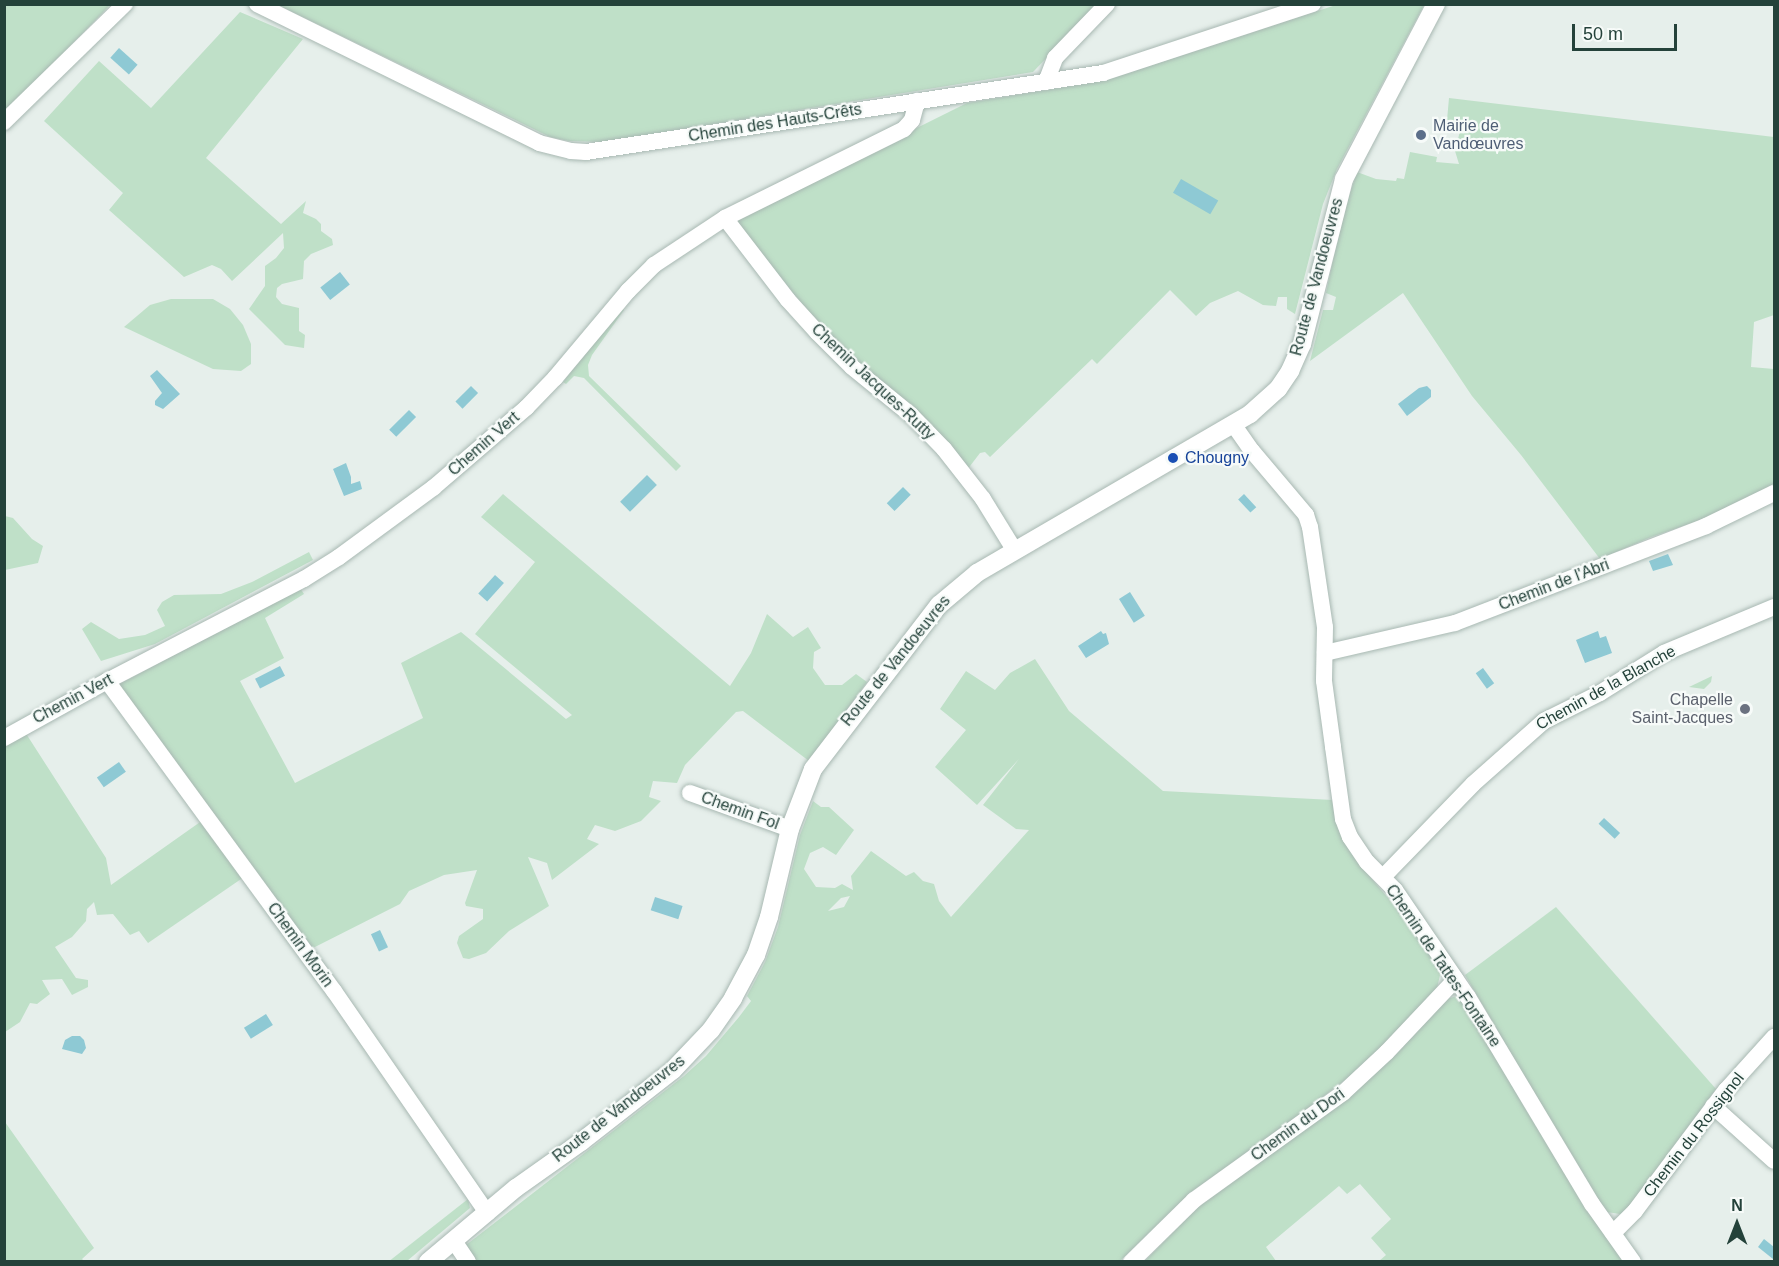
<!DOCTYPE html>
<meta charset="utf-8">
<style>
body{margin:0}
#map{position:relative;width:1779px;height:1266px;overflow:hidden;background:#e6efeb;font-family:Helvetica,sans-serif}
div>[style]{position:absolute}
[style*='--x']{left:calc(var(--x)*1px);top:calc(var(--y)*1px);width:calc(var(--w)*1px);rotate:calc(var(--a)*1deg)}
.green>*{inset:0;background:#bfe0c8}
.water>*{inset:0;background:#8ec9d4;transform-origin:0 0}
.roads{filter:drop-shadow(0 0 2px #a8b8b2) drop-shadow(0 0 2px #a8b8b2)}
.street>*{height:16px;margin:-8px;padding:0 8px;transform-origin:8px;border-radius:8px;background:#fff}
.secondary>*{height:18px;margin:-9px;padding:0 9px;transform-origin:9px;border-radius:9px;background:#fff}
.dots>*{width:16px;height:16px;translate:-50% -50%;box-sizing:border-box;border:3px solid #f7fbf9;border-radius:50%}
span{translate:-50% -50%;white-space:nowrap;text-align:center;line-height:1.15;-webkit-text-stroke:4.5px #f7fbf9;paint-order:stroke}
.street-label{font-size:16px;color:#24423a}
.service-label{font-size:16px;color:#4e5e75}
.left{translate:0 -50%;text-align:left}
.transit-label{font-size:16px;color:#164399}
.worship-label{font-size:16px;color:#5b616d}
.right{translate:-100% -50%;text-align:right}
.frame{position:absolute;inset:0;border:6px solid #24423a;pointer-events:none}
.north{position:absolute;left:1707px;top:1194px;width:60px;height:60px;-webkit-text-stroke:4px #f7fbf9;paint-order:stroke;rotate:0deg;font-size:16px;font-weight:700;line-height:24px;text-align:center;color:#24423a}
.north::after{content:'';display:block;margin:auto;width:21px;height:27px;background:#24423a;clip-path:polygon(50% 0,100% 100%,50% 72%,0 100%)}
.scale{position:absolute;left:1572px;top:24px;width:105px;height:27px;box-sizing:border-box;border:3px solid #24423a;border-top:0;padding-left:8px;font-size:18px;line-height:21px;white-space:nowrap;color:#24423a;-webkit-text-stroke:4px #f7fbf9;paint-order:stroke}
</style>
<div id="map">
<div class="green">
<i style="clip-path:polygon(5px 5px,110px 5px,5px 113px)"></i>
<i style="clip-path:polygon(278px 5px,1097px 5px,1033px 72px,603px 142px,569px 141px,550px 137px)"></i>
<i style="clip-path:polygon(1336px 5px,1424px 5px,1337px 169px,1323px 204px,1295px 314px,1287px 309px,1287px 297px,1278px 297px,1276px 306px,1263px 305px,1238px 291px,1210px 303px,1196px 316px,1170px 290px,1097px 364px,1092px 359px,990px 457px,985px 452px,980px 453px,967px 470px,825px 332px,737px 224px,736px 218px,967px 103px,1103px 81px)"></i>
<i style="clip-path:polygon(240px 12px,303px 39px,206px 158px,281px 224px,306px 201px,303px 213px,316px 219px,321px 224px,321px 231px,332px 239px,333px 245px,311px 254px,304px 261px,303px 279px,282px 284px,277px 288px,276px 297px,282px 304px,299px 308px,299px 331px,305px 335px,304px 348px,285px 345px,249px 309px,265px 286px,265px 266px,276px 258px,284px 248px,283px 233px,232px 281px,221px 269px,212px 265px,184px 277px,109px 210px,123px 193px,44px 121px,99px 61px,151px 108px)"></i>
<i style="clip-path:polygon(1449px 98px,1774px 137px,1774px 315px,1754px 322px,1751px 367px,1774px 369px,1774px 487px,1724px 512px,1651px 537px,1600px 559px,1521px 455px,1472px 396px,1403px 293px,1310px 361px,1323px 310px,1333px 310px,1336px 297px,1326px 293px,1342px 218px,1357px 172px,1376px 179px,1396px 181px,1397px 178px,1404px 179px,1410px 152px,1437px 157px,1436px 162px,1459px 164px,1455px 151px,1460px 131px,1447px 120px)"></i>
<i style="clip-path:polygon(171px 299px,213px 299px,230px 309px,243px 325px,251px 344px,251px 364px,241px 371px,213px 369px,124px 327px,150px 305px)"></i>
<i style="clip-path:polygon(621px 308px,624px 310px,592px 355px,588px 365px,589px 376px,681px 466px,676px 471px,584px 378px,574px 376px,566px 384px,563px 382px)"></i>
<i style="clip-path:polygon(503px 494px,730px 686px,751px 653px,767px 614px,793px 637px,808px 627px,821px 648px,814px 652px,813px 668px,825px 685px,842px 685px,856px 674px,867px 682px,809px 761px,743px 711px,736px 712px,685px 765px,677px 783px,653px 781px,649px 797px,661px 801px,641px 821px,615px 831px,595px 825px,587px 839px,599px 844px,552px 880px,547px 863px,528px 857px,549px 906px,509px 931px,486px 953px,469px 959px,463px 958px,457px 943px,459px 936px,483px 919px,483px 909px,466px 906px,465px 903px,477px 870px,444px 875px,409px 891px,400px 904px,309px 950px,118px 685px,300px 588px,304px 594px,265px 618px,284px 658px,240px 681px,295px 783px,423px 718px,401px 663px,461px 632px,566px 719px,572px 715px,475px 634px,535px 562px,481px 517px)"></i>
<i style="clip-path:polygon(5px 516px,13px 518px,32px 539px,43px 546px,38px 563px,5px 570px)"></i>
<i style="clip-path:polygon(309px 552px,313px 560px,155px 644px,101px 661px,82px 629px,91px 622px,119px 639px,145px 635px,165px 626px,157px 610px,162px 602px,174px 595px,221px 594px,252px 582px)"></i>
<i style="clip-path:polygon(evenodd,1035px 659px,1069px 711px,1163px 791px,1333px 800px,1360px 865px,1399px 911px,1441px 971px,1437px 988px,1366px 1064px,1271px 1136px,1191px 1192px,1120px 1261px,477px 1262px,466px 1245px,684px 1076px,706px 1056px,739px 1017px,751px 1001px,747px 996px,765px 962px,778px 927px,800px 835px,813px 801px,821px 807px,829px 807px,854px 830px,836px 855px,823px 847px,810px 853px,804px 869px,816px 887px,835px 888px,842px 884px,853px 890px,851px 876px,871px 851px,906px 876px,914px 872px,923px 881px,934px 884px,939px 901px,951px 917px,1029px 830px,1016px 829px,983px 805px,1019px 759px,977px 805px,935px 767px,966px 730px,940px 709px,966px 671px,995px 690px,1010px 673px,1035px 659px,850px 896px,844px 907px,828px 911px,841px 898px,850px 896px)"></i>
<i style="clip-path:polygon(1712px 676px,1711px 682px,1704px 689px,1689px 687px)"></i>
<i style="clip-path:polygon(25px 732px,106px 858px,111px 885px,203px 820px,244px 877px,148px 943px,139px 931px,130px 935px,113px 914px,97px 915px,94px 902px,87px 909px,86px 921px,72px 937px,55px 947px,76px 978px,88px 980px,88px 987px,72px 995px,62px 979px,42px 980px,50px 994px,37px 1004px,30px 1003px,20px 1022px,5px 1032px,5px 745px)"></i>
<i style="clip-path:polygon(1556px 907px,1716px 1089px,1625px 1212px,1620px 1214px,1607px 1212px,1600px 1205px,1465px 975px)"></i>
<i style="clip-path:polygon(1460px 995px,1625px 1261px,1379px 1261px,1386px 1255px,1371px 1238px,1391px 1219px,1360px 1184px,1347px 1194px,1339px 1186px,1266px 1247px,1276px 1261px,1144px 1262px,1196px 1209px,1352px 1093px,1400px 1050px,1447px 999px)"></i>
<i style="clip-path:polygon(5px 1122px,94px 1248px,82px 1259px,84px 1261px,5px 1261px)"></i>
<i style="clip-path:polygon(468px 1199px,470px 1208px,407px 1261px,388px 1262px)"></i>
</div>
<div class="water">
<i style="left:119px;top:48px;width:25px;height:13px;rotate:42deg"></i>
<i style="left:1181px;top:179px;width:43px;height:16px;rotate:30deg"></i>
<i style="left:340px;top:272px;width:16px;height:25px;rotate:52deg"></i>
<i style="clip-path:polygon(157px 370px,180px 394px,163px 409px,155px 405px,155px 401px,162px 393px,150px 376px)"></i>
<i style="left:471px;top:386px;width:10px;height:22px;rotate:45deg"></i>
<i style="clip-path:polygon(1427px 386px,1431px 390px,1431px 397px,1407px 416px,1398px 404px,1419px 388px)"></i>
<i style="left:409px;top:410px;width:10px;height:28px;rotate:45deg"></i>
<i style="clip-path:polygon(346px 463px,351px 477px,351px 484px,360px 481px,362px 489px,344px 496px,333px 469px)"></i>
<i style="left:647px;top:475px;width:14px;height:38px;rotate:45deg"></i>
<i style="left:903px;top:487px;width:11px;height:23px;rotate:45deg"></i>
<i style="left:1244px;top:494px;width:18px;height:8px;rotate:47deg"></i>
<i style="clip-path:polygon(1668px 554px,1673px 565px,1653px 571px,1649px 561px)"></i>
<i style="left:495px;top:575px;width:12px;height:25px;rotate:42deg"></i>
<i style="left:1130px;top:592px;width:28px;height:13px;rotate:58deg"></i>
<i style="clip-path:polygon(1101px 631px,1103px 634px,1106px 633px,1109px 644px,1086px 658px,1078px 646px)"></i>
<i style="clip-path:polygon(1598px 631px,1600px 638px,1606px 636px,1612px 653px,1585px 663px,1576px 640px)"></i>
<i style="left:280px;top:666px;width:11px;height:28px;rotate:63deg"></i>
<i style="left:1483px;top:668px;width:19px;height:9px;rotate:54deg"></i>
<i style="left:119px;top:762px;width:12px;height:27px;rotate:55deg"></i>
<i style="left:1604px;top:818px;width:22px;height:8px;rotate:43deg"></i>
<i style="left:655px;top:897px;width:29px;height:14px;rotate:18deg"></i>
<i style="left:380px;top:930px;width:19px;height:10px;rotate:65deg"></i>
<i style="left:266px;top:1014px;width:13px;height:26px;rotate:58deg"></i>
<i style="clip-path:polygon(72px 1036px,80px 1036px,84px 1040px,86px 1048px,82px 1054px,62px 1049px,65px 1040px)"></i>
<i style="clip-path:polygon(1764px 1239px,1774px 1247px,1773px 1259px,1758px 1247px)"></i>
</div>
<div class="roads">
<div class="street">
<i style="--x:257;--y:4;--w:314;--a:26.2"></i>
<i style="--x:539;--y:143;--w:33;--a:14"></i>
<i style="--x:571;--y:151;--w:15;--a:4"></i>
<i style="--x:586;--y:152;--w:523;--a:-8.69"></i>
<i style="--x:1103;--y:73;--w:221;--a:-18.2"></i>
<i style="--x:1046;--y:82;--w:26;--a:-69"></i>
<i style="--x:1055;--y:58;--w:75;--a:-46.1"></i>
<i style="--x:4;--y:122;--w:169;--a:-44.3"></i>
<i style="--x:725;--y:218;--w:103;--a:52.5"></i>
<i style="--x:788;--y:300;--w:43;--a:47.8"></i>
<i style="--x:817;--y:332;--w:49;--a:45"></i>
<i style="--x:852;--y:367;--w:76;--a:39.1"></i>
<i style="--x:911;--y:415;--w:47;--a:45.9"></i>
<i style="--x:944;--y:449;--w:63;--a:52"></i>
<i style="--x:983;--y:499;--w:61;--a:58.4"></i>
<i style="--x:1233;--y:424;--w:33;--a:55"></i>
<i style="--x:1252;--y:451;--w:84;--a:49.8"></i>
<i style="--x:1306;--y:515;--w:13;--a:72"></i>
<i style="--x:1310;--y:527;--w:101;--a:81.5"></i>
<i style="--x:1325;--y:627;--w:54;--a:91.1"></i>
<i style="--x:1324;--y:681;--w:67;--a:82.2"></i>
<i style="--x:1333;--y:747;--w:73;--a:82.1"></i>
<i style="--x:1343;--y:819;--w:19;--a:69"></i>
<i style="--x:1350;--y:837;--w:30;--a:56"></i>
<i style="--x:1367;--y:862;--w:40;--a:45"></i>
<i style="--x:1395;--y:890;--w:130;--a:55.7"></i>
<i style="--x:1468;--y:997;--w:241;--a:59.1"></i>
<i style="--x:1592;--y:1204;--w:71;--a:54.7"></i>
<i style="--x:1325;--y:653;--w:133;--a:-13"></i>
<i style="--x:1455;--y:623;--w:269;--a:-21.1"></i>
<i style="--x:1706;--y:526;--w:76;--a:-25.9"></i>
<i style="--x:107;--y:681;--w:384;--a:53.8"></i>
<i style="--x:334;--y:991;--w:270;--a:55.4"></i>
<i style="--x:4;--y:738;--w:118;--a:-29"></i>
<i style="--x:107;--y:681;--w:222;--a:-27.4"></i>
<i style="--x:304;--y:579;--w:41;--a:-32.2"></i>
<i style="--x:339;--y:557;--w:117;--a:-36.3"></i>
<i style="--x:433;--y:488;--w:123;--a:-40.7"></i>
<i style="--x:526;--y:408;--w:42;--a:-46"></i>
<i style="--x:555;--y:378;--w:114;--a:-50"></i>
<i style="--x:628;--y:291;--w:37;--a:-45"></i>
<i style="--x:654;--y:265;--w:85;--a:-33.5"></i>
<i style="--x:725;--y:218;--w:200;--a:-26.4"></i>
<i style="--x:904;--y:129;--w:12;--a:-48"></i>
<i style="--x:912;--y:120;--w:20;--a:-75"></i>
<i style="--x:690;--y:793;--w:106;--a:19.8"></i>
<i style="--x:1383;--y:877;--w:129;--a:-45.9"></i>
<i style="--x:1473;--y:784;--w:95;--a:-41.6"></i>
<i style="--x:1544;--y:721;--w:63;--a:-26.6"></i>
<i style="--x:1600;--y:693;--w:75;--a:-32"></i>
<i style="--x:1664;--y:653;--w:119;--a:-22.7"></i>
<i style="--x:1713;--y:1106;--w:82;--a:42"></i>
<i style="--x:1613;--y:1233;--w:31;--a:-45"></i>
<i style="--x:1635;--y:1211;--w:151;--a:-53.1"></i>
<i style="--x:1726;--y:1090;--w:72;--a:-47.8"></i>
<i style="--x:454;--y:1241;--w:25;--a:56"></i>
<i style="--x:1131;--y:1262;--w:88;--a:-44.5"></i>
<i style="--x:1194;--y:1200;--w:183;--a:-35.7"></i>
<i style="--x:1343;--y:1093;--w:60;--a:-43"></i>
<i style="--x:1387;--y:1052;--w:100;--a:-46.6"></i>
</div>
<div class="secondary">
<i style="--x:428;--y:1262;--w:115;--a:-40.1"></i>
<i style="--x:516;--y:1188;--w:80;--a:-35.3"></i>
<i style="--x:581;--y:1142;--w:117;--a:-38"></i>
<i style="--x:673;--y:1070;--w:55;--a:-46.5"></i>
<i style="--x:711;--y:1030;--w:39;--a:-55"></i>
<i style="--x:733;--y:998;--w:49;--a:-61.9"></i>
<i style="--x:756;--y:955;--w:40;--a:-71.1"></i>
<i style="--x:769;--y:917;--w:90;--a:-76.6"></i>
<i style="--x:790;--y:829;--w:64;--a:-69"></i>
<i style="--x:813;--y:769;--w:207;--a:-52.5"></i>
<i style="--x:939;--y:605;--w:50;--a:-40.1"></i>
<i style="--x:977;--y:573;--w:316;--a:-30.2"></i>
<i style="--x:1250;--y:414;--w:38;--a:-42"></i>
<i style="--x:1278;--y:389;--w:22;--a:-56"></i>
<i style="--x:1290;--y:371;--w:30;--a:-66"></i>
<i style="--x:1302;--y:344;--w:170;--a:-75.7"></i>
<i style="--x:1344;--y:179;--w:198;--a:-62.3"></i>
</div>
</div>
<div class="dots">
<i style="left:1421px;top:135px;background:#5c6f8a"></i>
<i style="left:1173px;top:458px;background:#1a4fb4"></i>
<i style="left:1745px;top:709px;background:#6b7280"></i>
</div>
<div class="street-label">
<span style="left:775px;top:123px;rotate:-9deg">Chemin des Hauts-Crêts</span>
<span style="left:1317px;top:277px;rotate:-75deg">Route de Vandoeuvres</span>
<span style="left:873px;top:382px;rotate:43deg">Chemin Jacques-Rutty</span>
<span style="left:484px;top:444px;rotate:-41deg">Chemin Vert</span>
<span style="left:1554px;top:585px;rotate:-21deg">Chemin de l'Abri</span>
<span style="left:896px;top:661px;rotate:-51deg">Route de Vandoeuvres</span>
<span style="left:1606px;top:688px;rotate:-29deg">Chemin de la Blanche</span>
<span style="left:73px;top:699px;rotate:-28deg">Chemin Vert</span>
<span style="left:740px;top:811px;rotate:20deg">Chemin Fol</span>
<span style="left:300px;top:945px;rotate:54deg">Chemin Morin</span>
<span style="left:1443px;top:966px;rotate:56deg">Chemin de Tattes-Fontaine</span>
<span style="left:619px;top:1109px;rotate:-38deg">Route de Vandoeuvres</span>
<span style="left:1298px;top:1125px;rotate:-36deg">Chemin du Dori</span>
<span style="left:1694px;top:1135px;rotate:-52deg">Chemin du Rossignol</span>
</div>
<div class="service-label">
<span class="left" style="left:1433px;top:135px">Mairie de<br>Vandœuvres</span>
</div>
<div class="transit-label">
<span class="left" style="left:1185px;top:458px">Chougny</span>
</div>
<div class="worship-label">
<span class="right" style="left:1733px;top:709px">Chapelle<br>Saint-Jacques</span>
</div>
<div class="frame"></div>
<div class="north">N</div>
<div class="scale">50 m</div>
</div>
